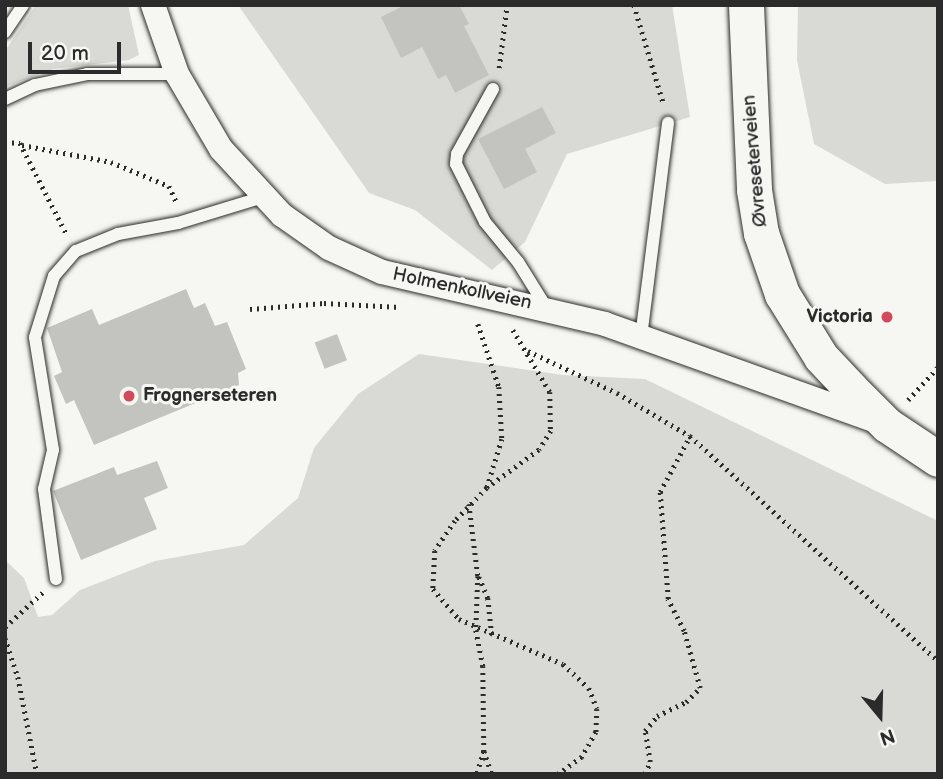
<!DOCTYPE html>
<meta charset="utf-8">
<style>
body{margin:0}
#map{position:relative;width:943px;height:779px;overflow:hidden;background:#f6f6f2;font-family:"Balsamiq Sans",sans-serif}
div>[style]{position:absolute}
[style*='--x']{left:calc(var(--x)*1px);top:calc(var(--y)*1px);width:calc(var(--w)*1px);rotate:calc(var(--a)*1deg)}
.green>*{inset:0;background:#d9d9d5}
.building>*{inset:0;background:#c3c3c0;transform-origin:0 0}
.path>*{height:4.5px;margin-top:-2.25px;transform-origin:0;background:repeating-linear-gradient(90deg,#2b2b2b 0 2px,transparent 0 7px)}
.roads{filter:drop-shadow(0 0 2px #2b2b2b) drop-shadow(0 0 2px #2b2b2b)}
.lane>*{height:12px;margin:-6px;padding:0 6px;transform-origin:6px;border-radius:6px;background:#f6f6f2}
.street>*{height:24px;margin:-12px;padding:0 12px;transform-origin:12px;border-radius:12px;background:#f6f6f2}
.secondary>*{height:35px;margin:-17.5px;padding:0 17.5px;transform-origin:17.5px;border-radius:17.5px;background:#f6f6f2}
.dots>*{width:19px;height:19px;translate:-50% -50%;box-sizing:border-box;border:4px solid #f6f6f2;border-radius:50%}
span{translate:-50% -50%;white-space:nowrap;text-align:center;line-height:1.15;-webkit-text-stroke:6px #f6f6f2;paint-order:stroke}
.street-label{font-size:19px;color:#2b2b2b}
.poi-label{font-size:19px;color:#2b2b2b;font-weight:700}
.right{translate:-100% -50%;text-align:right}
.left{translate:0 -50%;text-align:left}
.frame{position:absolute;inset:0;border:7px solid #2b2b2b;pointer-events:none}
.north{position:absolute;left:845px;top:681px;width:70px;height:70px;-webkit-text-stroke:5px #f6f6f2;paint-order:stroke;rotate:161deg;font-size:19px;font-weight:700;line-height:28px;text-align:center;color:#2b2b2b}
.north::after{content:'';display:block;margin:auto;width:24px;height:32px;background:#2b2b2b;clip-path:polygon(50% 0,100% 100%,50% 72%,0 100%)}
.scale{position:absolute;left:28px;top:42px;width:93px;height:32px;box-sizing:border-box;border:4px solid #2b2b2b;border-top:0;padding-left:9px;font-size:21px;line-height:24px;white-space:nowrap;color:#2b2b2b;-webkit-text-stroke:5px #f6f6f2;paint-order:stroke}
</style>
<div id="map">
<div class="green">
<i style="clip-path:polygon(36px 5px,128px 5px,139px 55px,129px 60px,53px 69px,5px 87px,5px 51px)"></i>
<i style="clip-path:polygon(238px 5px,672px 5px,690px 117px,567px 154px,525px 242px,492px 270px,415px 210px,369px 193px)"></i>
<i style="clip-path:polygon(798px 5px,938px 5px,938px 181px,885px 184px,814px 144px,797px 60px)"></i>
<i style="clip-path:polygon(419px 354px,563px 375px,645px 379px,938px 521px,938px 774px,5px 774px,5px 560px,24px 578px,38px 617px,52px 615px,80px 590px,155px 561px,244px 545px,298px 498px,314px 448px,358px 394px)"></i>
</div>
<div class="building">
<i style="clip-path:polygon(405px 5px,459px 5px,469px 24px,464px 26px,489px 75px,455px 93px,446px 75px,438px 79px,422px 47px,401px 58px,381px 17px)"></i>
<i style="clip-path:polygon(542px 107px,556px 133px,525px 149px,537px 172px,504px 189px,478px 139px)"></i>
<i style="clip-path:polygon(186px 289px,194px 308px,205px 303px,215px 326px,227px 322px,246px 369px,238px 373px,239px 385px,94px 445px,74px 400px,66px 404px,54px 376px,62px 372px,47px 328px,92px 309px,99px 325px)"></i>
<i style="left:337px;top:334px;width:28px;height:24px;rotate:69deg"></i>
<i style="clip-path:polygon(157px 461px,168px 488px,144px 498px,157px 529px,81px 560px,53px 491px,114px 467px,117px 475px)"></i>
</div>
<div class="path">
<i style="--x:634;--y:5;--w:104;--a:73.3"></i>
<i style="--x:499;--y:68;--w:64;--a:-82.8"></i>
<i style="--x:5;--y:142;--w:15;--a:4"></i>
<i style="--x:20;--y:143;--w:103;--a:62.9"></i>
<i style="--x:22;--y:145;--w:91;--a:10.8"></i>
<i style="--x:111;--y:162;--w:63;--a:22.5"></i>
<i style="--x:169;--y:186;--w:17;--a:65"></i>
<i style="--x:250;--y:309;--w:74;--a:-4.6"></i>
<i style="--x:324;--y:303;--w:76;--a:3"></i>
<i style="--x:478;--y:324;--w:66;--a:71.6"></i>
<i style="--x:499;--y:387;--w:52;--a:86.7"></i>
<i style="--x:502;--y:439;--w:51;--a:107"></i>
<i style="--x:513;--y:330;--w:72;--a:59.2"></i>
<i style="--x:550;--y:392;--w:39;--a:89"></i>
<i style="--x:551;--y:431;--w:22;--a:122"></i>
<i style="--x:539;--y:450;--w:64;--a:143.8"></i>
<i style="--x:487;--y:488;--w:46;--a:134.1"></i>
<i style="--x:455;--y:521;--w:36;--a:124"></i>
<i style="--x:435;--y:551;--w:38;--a:93"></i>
<i style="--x:433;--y:589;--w:40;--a:49"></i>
<i style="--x:459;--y:619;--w:113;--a:23.4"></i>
<i style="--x:563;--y:664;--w:35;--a:43"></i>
<i style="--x:589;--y:688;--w:22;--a:69"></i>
<i style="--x:597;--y:709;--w:23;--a:92"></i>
<i style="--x:596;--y:732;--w:29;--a:119"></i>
<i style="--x:582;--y:757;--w:29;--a:144"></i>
<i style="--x:528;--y:351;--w:98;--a:25.3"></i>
<i style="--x:617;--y:393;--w:85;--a:30.5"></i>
<i style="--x:690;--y:436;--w:335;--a:42.2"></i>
<i style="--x:908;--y:400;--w:45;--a:-47.7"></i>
<i style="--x:469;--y:504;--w:73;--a:82.9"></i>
<i style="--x:478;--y:576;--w:54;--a:92.1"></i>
<i style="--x:476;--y:630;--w:37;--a:79"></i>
<i style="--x:483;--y:666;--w:85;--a:89.3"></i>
<i style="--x:484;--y:751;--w:24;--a:107"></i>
<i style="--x:479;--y:577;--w:23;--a:67"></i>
<i style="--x:488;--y:598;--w:38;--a:84"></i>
<i style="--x:5;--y:627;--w:52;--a:-42.6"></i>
<i style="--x:5;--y:638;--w:41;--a:71.6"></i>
<i style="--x:18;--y:677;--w:99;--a:78.9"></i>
<i style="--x:484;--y:751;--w:24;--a:71"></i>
<i style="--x:645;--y:774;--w:13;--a:-67"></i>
<i style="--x:650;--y:762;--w:31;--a:-99"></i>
<i style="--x:645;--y:731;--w:19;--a:-51"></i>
<i style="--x:657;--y:716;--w:32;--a:-26"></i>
<i style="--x:686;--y:702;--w:20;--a:-45"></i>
<i style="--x:700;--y:688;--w:59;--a:-105.7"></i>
<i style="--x:684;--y:631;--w:36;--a:-117"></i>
<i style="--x:668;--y:599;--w:107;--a:-94.3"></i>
<i style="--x:660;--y:492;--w:64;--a:-61.8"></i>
</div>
<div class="roads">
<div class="lane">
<i style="--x:5;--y:32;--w:32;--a:-56"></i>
<i style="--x:493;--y:89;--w:74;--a:119"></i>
<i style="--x:457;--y:154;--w:10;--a:96"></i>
<i style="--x:456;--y:164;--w:65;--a:63.4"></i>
<i style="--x:485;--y:222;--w:52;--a:50.5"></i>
<i style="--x:518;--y:262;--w:53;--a:58.1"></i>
<i style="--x:5;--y:99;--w:33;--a:-25"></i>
<i style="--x:35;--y:85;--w:53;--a:-11.9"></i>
<i style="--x:87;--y:74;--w:90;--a:0"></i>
<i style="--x:641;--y:337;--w:216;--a:-82.8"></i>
<i style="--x:56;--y:579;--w:91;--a:-97.6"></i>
<i style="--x:44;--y:489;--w:40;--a:-77"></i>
<i style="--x:53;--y:450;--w:114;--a:-99.1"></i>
<i style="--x:35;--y:337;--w:64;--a:-72.7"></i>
<i style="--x:54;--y:276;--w:33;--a:-49"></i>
<i style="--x:76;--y:251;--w:45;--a:-22"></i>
<i style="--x:118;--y:234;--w:61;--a:-10.4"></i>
<i style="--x:178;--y:223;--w:89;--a:-17"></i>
</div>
<div class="street">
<i style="--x:153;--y:5;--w:73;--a:70.8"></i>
<i style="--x:177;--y:74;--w:87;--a:59.6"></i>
<i style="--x:221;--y:149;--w:90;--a:47.3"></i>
<i style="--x:282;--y:215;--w:57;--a:35.1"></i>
<i style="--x:329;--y:248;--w:58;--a:24.4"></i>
<i style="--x:382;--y:272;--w:229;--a:13.1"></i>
<i style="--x:605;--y:324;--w:290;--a:19.7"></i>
</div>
<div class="secondary">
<i style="--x:746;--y:5;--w:185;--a:87.5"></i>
<i style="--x:754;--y:190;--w:44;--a:80.8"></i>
<i style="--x:761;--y:233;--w:65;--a:71"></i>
<i style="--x:782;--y:294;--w:74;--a:58.2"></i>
<i style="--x:821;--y:357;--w:44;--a:46.8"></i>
<i style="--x:851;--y:389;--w:51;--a:45"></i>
<i style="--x:887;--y:425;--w:61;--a:33.7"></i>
</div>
</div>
<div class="dots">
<i style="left:887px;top:317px;background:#d1495b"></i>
<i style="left:129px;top:396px;background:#d1495b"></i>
</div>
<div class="street-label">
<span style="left:755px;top:161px;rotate:-95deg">Øvreseterveien</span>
<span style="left:462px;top:289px;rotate:12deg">Holmenkollveien</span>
</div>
<div class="poi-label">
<span class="right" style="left:873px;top:317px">Victoria</span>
<span class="left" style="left:143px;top:396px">Frognerseteren</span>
</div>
<div class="frame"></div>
<div class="north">N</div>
<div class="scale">20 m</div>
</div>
